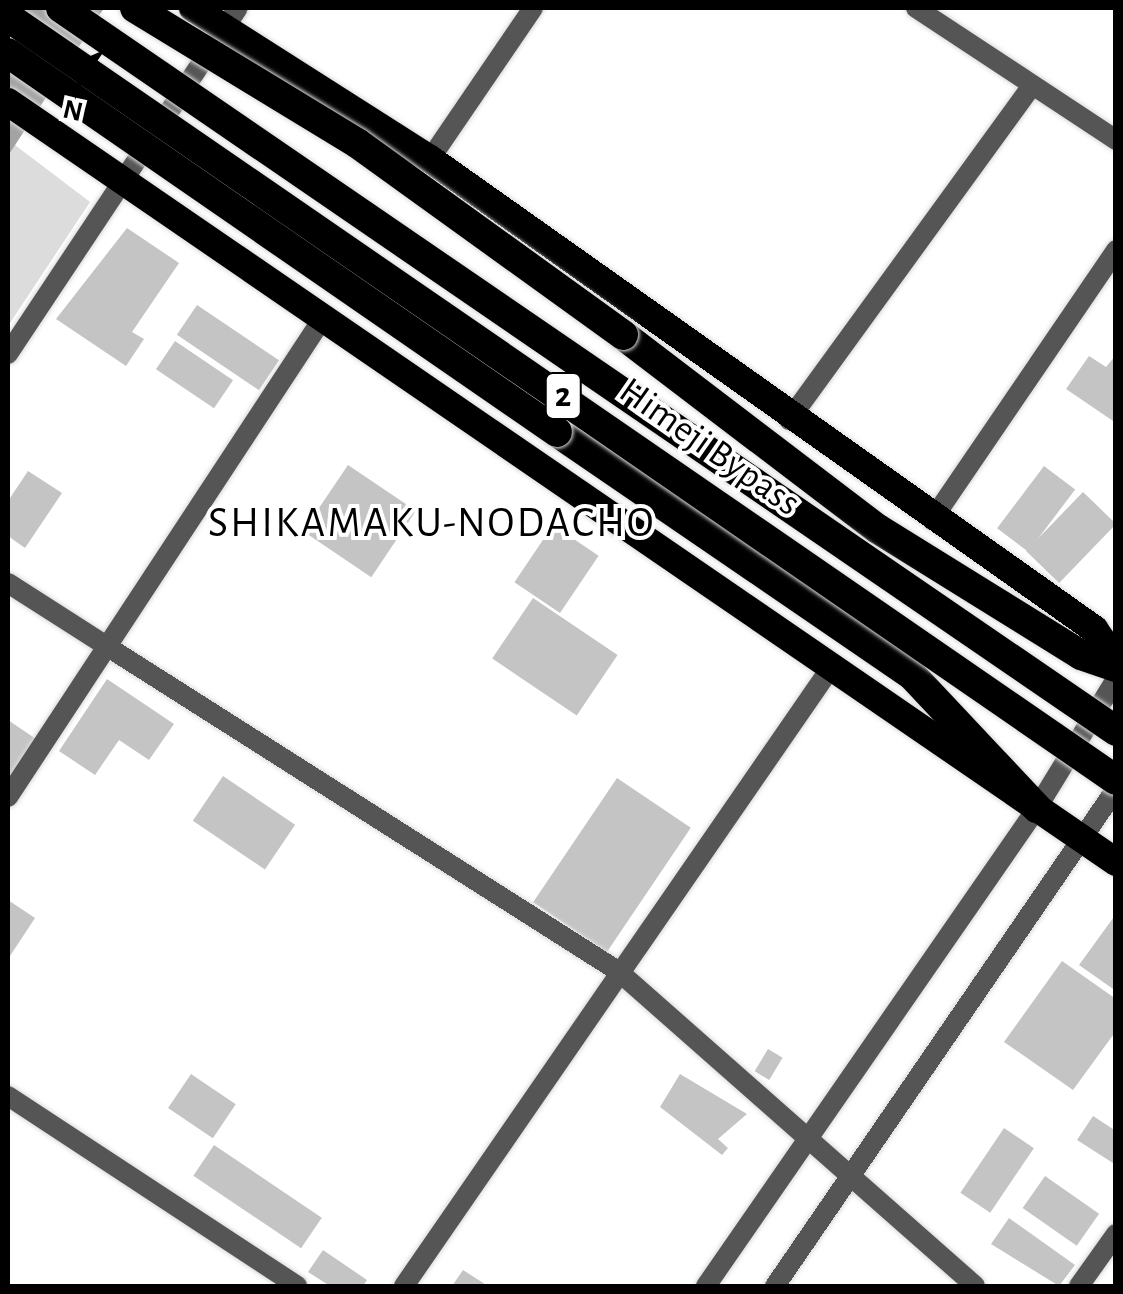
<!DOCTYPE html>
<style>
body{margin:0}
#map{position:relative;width:1123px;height:1294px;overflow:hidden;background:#fff;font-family:"Alegreya Sans",sans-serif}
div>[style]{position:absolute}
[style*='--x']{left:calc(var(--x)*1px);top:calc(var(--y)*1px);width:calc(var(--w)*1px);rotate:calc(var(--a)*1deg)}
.green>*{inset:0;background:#dcdcdc}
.water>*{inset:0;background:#a3a3a3}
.building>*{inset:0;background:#c4c4c4;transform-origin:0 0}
.roads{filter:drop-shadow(0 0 2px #dbdbdb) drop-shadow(0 0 2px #dbdbdb)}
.minor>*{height:20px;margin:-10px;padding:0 10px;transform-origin:10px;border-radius:10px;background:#555}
.tertiary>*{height:20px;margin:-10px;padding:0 10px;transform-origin:10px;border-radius:10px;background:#555}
.trunk>*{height:28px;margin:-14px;padding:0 14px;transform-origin:14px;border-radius:14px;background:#000}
.motorway>*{height:30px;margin:-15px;padding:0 15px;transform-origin:15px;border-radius:15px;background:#000}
.bridges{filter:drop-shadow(0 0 2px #dbdbdb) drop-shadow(0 0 2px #dbdbdb)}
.motorway-bridge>*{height:30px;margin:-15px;padding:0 15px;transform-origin:15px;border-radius:15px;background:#000}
span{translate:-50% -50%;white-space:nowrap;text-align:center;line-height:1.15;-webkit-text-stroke:8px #fff;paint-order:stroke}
.shield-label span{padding:2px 8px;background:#fff;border:2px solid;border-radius:8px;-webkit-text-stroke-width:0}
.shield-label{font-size:35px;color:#000;font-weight:700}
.street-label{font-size:38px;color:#000}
.quarter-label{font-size:42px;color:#000;letter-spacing:2.5px}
.frame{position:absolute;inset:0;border:10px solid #000;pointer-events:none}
.north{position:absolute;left:30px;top:30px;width:100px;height:100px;-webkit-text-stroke:8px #fff;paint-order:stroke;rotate:193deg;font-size:28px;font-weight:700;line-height:40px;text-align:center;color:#000}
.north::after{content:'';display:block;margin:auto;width:35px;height:45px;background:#000;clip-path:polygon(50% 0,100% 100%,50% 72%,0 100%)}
</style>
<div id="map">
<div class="green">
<i style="clip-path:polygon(15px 145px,90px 202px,8px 326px,8px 156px)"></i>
</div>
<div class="water">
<i style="clip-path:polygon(8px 8px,104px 8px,8px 156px)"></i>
</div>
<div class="building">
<i style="clip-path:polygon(127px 228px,179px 263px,132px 332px,144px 339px,126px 366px,56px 319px)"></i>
<i style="left:197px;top:305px;width:99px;height:36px;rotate:34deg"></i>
<i style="left:175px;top:341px;width:70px;height:34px;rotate:34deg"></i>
<i style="clip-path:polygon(1116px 355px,1116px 423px,1066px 389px,1089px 356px,1106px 367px)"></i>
<i style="left:348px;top:465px;width:82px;height:80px;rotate:34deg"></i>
<i style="left:1044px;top:466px;width:39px;height:78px;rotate:37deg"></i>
<i style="clip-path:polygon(28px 471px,62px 493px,25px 548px,8px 536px,8px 501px)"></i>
<i style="left:1083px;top:492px;width:46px;height:82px;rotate:44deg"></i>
<i style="left:553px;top:525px;width:55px;height:69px;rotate:34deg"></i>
<i style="left:533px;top:598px;width:102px;height:73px;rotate:34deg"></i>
<i style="clip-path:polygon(107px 679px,174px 724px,149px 760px,119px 740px,95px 775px,59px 751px)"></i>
<i style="clip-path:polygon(8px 720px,36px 739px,8px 781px)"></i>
<i style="left:223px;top:776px;width:87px;height:54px;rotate:34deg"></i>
<i style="left:617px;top:778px;width:89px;height:150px;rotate:34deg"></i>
<i style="clip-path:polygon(8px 900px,35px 918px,8px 959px)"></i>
<i style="clip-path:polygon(1116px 914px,1116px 991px,1079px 965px)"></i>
<i style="clip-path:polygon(1062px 961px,1116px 999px,1116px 1031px,1073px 1090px,1004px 1042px)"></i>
<i style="left:768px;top:1049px;width:17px;height:26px;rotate:31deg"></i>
<i style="left:191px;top:1074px;width:54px;height:41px;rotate:34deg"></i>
<i style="clip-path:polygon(680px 1074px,747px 1114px,718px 1139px,728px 1148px,722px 1155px,660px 1107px)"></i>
<i style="clip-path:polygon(1093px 1116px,1116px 1131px,1116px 1165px,1077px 1140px)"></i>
<i style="left:1004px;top:1128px;width:36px;height:78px;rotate:34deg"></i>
<i style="left:214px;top:1145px;width:130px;height:37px;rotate:34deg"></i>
<i style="left:1045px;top:1176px;width:66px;height:39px;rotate:35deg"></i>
<i style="clip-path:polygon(1009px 1218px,1075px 1265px,1059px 1286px,991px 1244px)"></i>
<i style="clip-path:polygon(323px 1250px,367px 1280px,363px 1286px,330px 1286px,308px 1272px)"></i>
<i style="clip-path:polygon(463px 1270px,488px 1286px,452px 1286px)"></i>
</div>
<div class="roads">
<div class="minor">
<i style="--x:430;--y:159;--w:183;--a:-55.7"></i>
<i style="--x:8;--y:354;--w:415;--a:-56.4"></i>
<i style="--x:789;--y:420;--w:414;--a:-54"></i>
<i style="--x:932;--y:520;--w:327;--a:-55.7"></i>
<i style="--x:108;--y:647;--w:604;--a:32.43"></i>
<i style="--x:618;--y:971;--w:476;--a:41.4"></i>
<i style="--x:8;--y:797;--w:566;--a:-56.67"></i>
<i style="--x:8;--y:1096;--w:346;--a:33.3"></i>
<i style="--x:404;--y:1286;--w:750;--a:-55.38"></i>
<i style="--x:1079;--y:1286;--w:64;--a:-54.6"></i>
</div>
<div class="tertiary">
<i style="--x:916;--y:8;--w:240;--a:33.4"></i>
<i style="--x:8;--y:583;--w:119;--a:32.6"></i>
<i style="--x:706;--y:1286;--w:581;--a:-55.3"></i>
<i style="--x:1037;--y:808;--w:151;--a:-58.5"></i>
<i style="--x:775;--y:1286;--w:603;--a:-55.55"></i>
</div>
<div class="trunk">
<i style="--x:193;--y:8;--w:281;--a:32.5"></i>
<i style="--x:430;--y:159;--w:814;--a:35.29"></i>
<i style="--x:1094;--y:629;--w:38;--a:55"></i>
<i style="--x:8;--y:102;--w:1344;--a:34.45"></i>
</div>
<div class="motorway">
<i style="--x:623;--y:335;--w:320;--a:37.3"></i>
<i style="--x:878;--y:529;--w:239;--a:31.8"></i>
<i style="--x:1081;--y:655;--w:37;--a:19"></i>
<i style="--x:557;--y:432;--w:429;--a:34.4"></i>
<i style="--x:911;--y:674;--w:184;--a:46.8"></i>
</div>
</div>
<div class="bridges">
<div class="motorway-bridge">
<i style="--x:61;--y:8;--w:1279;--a:34.42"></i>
<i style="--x:135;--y:8;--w:260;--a:31.3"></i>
<i style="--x:357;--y:143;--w:328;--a:35.8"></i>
<i style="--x:8;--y:17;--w:1345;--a:34.55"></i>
<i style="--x:8;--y:53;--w:667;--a:34.62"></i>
</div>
</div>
<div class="shield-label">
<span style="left:563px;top:396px">2</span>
</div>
<div class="street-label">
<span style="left:709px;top:448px;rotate:35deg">Himeji Bypass</span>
</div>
<div class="quarter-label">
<span style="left:432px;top:523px">SHIKAMAKU-NODACHO</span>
</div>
<div class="frame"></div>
<div class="north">N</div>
</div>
